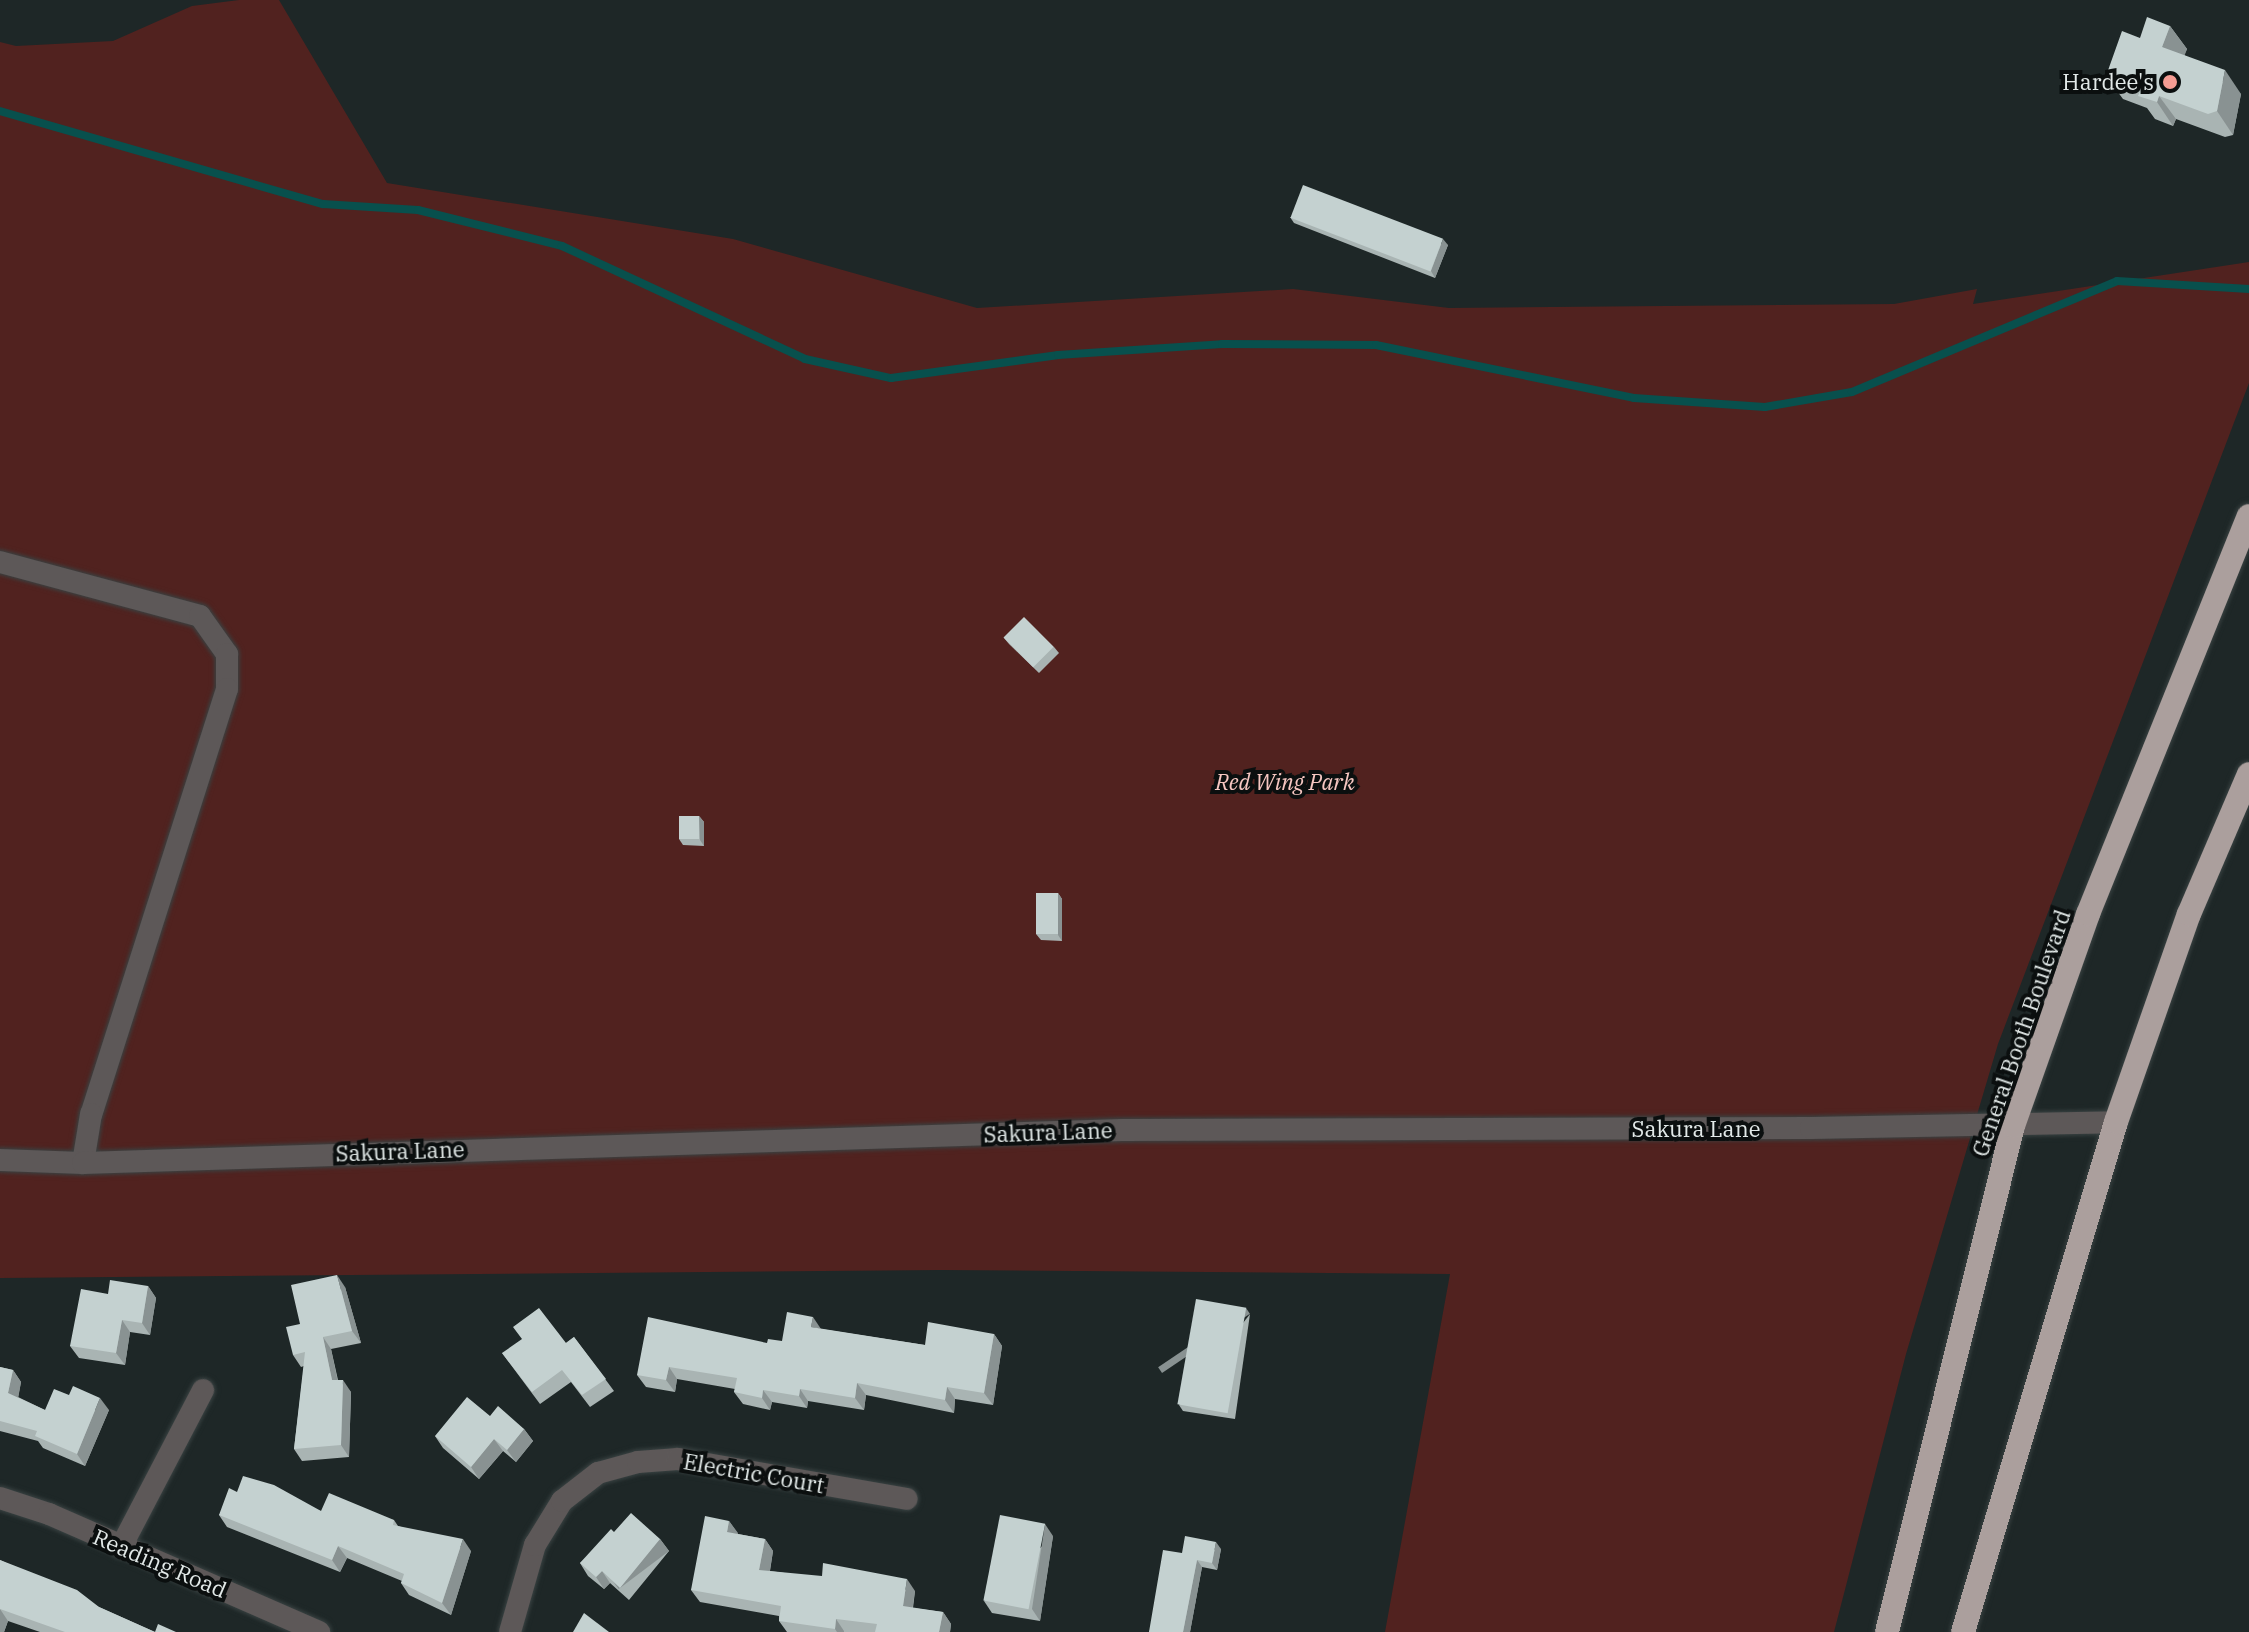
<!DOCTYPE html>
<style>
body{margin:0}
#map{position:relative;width:2249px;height:1632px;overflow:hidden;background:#1e2727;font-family:"IBM Plex Serif",serif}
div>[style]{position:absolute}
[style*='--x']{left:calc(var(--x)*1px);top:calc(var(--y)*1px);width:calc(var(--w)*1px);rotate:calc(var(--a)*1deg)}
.green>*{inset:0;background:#51221f}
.stream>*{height:8px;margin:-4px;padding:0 4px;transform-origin:4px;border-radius:4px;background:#08504d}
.roads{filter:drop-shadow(0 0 2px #394242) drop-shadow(0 0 2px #394242)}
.street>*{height:22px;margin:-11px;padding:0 11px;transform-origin:11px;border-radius:11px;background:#5d5858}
.highway>*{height:24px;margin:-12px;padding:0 12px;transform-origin:12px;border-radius:12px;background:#ab9f9d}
.wall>*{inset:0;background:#a9b4b3}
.shaded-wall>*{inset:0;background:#899292;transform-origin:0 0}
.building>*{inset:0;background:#c4d1d0;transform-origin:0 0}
.dots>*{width:22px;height:22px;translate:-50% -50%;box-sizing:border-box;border:4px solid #0b0f0f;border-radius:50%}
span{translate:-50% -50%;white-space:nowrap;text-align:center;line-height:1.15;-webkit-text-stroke:8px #0b0f0f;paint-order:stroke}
.poi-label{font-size:22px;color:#e2e9e8}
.right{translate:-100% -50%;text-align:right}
.park-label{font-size:22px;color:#f7c7c2;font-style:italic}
.street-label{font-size:22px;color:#e2e9e8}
</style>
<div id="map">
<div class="green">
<i style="clip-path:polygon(239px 0,279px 0,387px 183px,733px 239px,977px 308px,1293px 289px,1449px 308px,1894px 304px,1977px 289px,1973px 304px,2249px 262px,2249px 383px,1998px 1044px,1906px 1354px,1834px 1632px,1385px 1632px,1450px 1274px,940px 1270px,0 1278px,0 42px,16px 46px,113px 41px,192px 6px)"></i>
</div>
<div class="stream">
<i style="--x:0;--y:111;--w:336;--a:16.1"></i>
<i style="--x:323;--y:204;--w:95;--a:3.6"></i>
<i style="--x:418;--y:210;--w:148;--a:14"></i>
<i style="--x:562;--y:246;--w:268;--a:24.9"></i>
<i style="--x:805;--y:359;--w:88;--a:12.5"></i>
<i style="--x:891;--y:378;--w:169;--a:-7.8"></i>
<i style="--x:1058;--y:355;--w:164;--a:-3.8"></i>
<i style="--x:1222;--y:344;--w:154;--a:0.4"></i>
<i style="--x:1376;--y:345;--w:263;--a:11.6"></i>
<i style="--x:1634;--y:398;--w:131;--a:3.9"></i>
<i style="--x:1765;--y:407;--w:88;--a:-9.8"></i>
<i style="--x:1852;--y:392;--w:287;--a:-22.7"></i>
<i style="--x:2117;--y:281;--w:132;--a:3.5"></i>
</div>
<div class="roads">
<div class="street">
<i style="--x:0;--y:562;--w:207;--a:15.1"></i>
<i style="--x:200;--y:616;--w:47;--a:54.6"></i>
<i style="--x:227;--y:654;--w:35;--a:90"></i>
<i style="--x:227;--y:689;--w:446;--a:107.7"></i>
<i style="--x:91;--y:1114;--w:50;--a:99.3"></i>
<i style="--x:0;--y:1160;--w:83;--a:2.1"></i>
<i style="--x:83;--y:1163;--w:1040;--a:-1.82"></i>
<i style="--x:1122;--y:1130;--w:689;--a:-0.17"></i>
<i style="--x:1811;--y:1128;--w:305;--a:-1.1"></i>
<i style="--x:0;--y:1498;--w:52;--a:18.1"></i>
<i style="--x:49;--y:1514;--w:295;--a:23.6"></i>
<i style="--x:121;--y:1547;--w:177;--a:-62.4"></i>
<i style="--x:510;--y:1632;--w:91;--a:-74"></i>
<i style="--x:535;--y:1545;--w:52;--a:-58.5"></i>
<i style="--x:562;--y:1501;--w:46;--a:-37.9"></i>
<i style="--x:598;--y:1473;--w:41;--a:-15.4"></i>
<i style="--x:638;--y:1462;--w:40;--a:-4.3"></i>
<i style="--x:678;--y:1459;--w:232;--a:9.9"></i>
</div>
<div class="highway">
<i style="--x:1887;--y:1632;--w:521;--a:-76.02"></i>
<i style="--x:2013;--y:1126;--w:225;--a:-70.5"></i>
<i style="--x:2088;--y:914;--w:429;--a:-68"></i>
<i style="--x:1963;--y:1632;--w:532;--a:-73.3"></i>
<i style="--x:2116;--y:1122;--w:220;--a:-70.7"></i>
<i style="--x:2189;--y:914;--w:152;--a:-66.8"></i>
</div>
</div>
<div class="wall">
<i style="clip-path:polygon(2170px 26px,2187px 49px,2184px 55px,2241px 94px,2233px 135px,2225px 137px,2176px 119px,2173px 126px,2155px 119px,2147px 108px,2123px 99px,2106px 76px,2140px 38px)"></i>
<i style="clip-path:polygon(1290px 217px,1448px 245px,1435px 278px,1294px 223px)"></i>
<i style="clip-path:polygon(1004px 638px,1054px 647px,1059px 653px,1039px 673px,1009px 644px)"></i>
<i style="clip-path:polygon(699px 816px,704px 822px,704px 846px,683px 845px,679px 839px)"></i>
<i style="clip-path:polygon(1058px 893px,1062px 899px,1062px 941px,1041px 940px,1036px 934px)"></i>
<i style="clip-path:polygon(148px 1286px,156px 1298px,150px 1335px,130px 1332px,125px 1365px,79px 1358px,70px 1346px,108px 1294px)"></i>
<i style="clip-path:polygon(345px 1287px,361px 1343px,331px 1349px,338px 1380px,351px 1392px,349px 1457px,302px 1461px,294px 1449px,304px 1366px,301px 1367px,293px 1355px,300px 1324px)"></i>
<i style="clip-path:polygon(1250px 1314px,1235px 1419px,1183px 1411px,1179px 1405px)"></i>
<i style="clip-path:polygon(821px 1329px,925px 1345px,994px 1334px,1002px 1346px,993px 1405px,955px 1399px,954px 1413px,866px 1395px,864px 1410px,808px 1401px,807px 1408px,772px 1402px,770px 1410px,743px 1404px,734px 1392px,735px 1389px,677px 1379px,675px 1392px,646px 1387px,637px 1375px,767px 1343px,782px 1341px)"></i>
<i style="clip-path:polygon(574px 1337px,614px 1391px,590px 1407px,571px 1382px,540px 1404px,502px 1353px,566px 1343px)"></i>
<i style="clip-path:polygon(0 1367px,13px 1370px,21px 1382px,18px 1397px,45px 1410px,109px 1410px,85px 1466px,43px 1448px,38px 1441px,0 1431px)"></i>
<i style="clip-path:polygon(490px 1416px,524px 1429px,533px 1441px,516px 1462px,503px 1451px,479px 1479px,443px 1448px,435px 1436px)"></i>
<i style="clip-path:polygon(237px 1492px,321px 1511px,394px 1520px,398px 1526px,471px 1551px,451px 1615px,409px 1595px,401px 1583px,402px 1581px,347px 1558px,340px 1572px,227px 1527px,219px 1515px)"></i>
<i style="clip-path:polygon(729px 1521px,738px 1534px,765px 1539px,773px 1551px,770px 1571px,915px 1591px,913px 1608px,943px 1612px,951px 1624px,950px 1632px,787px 1632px,779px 1621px,779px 1616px,700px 1602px,691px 1590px)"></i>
<i style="clip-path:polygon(614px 1532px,660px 1539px,669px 1551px,629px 1600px,610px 1583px,604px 1589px,588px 1576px,580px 1563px)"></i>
<i style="clip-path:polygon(1053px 1536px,1040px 1621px,992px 1613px,984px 1601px)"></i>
<i style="clip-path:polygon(1221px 1549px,1217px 1570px,1202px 1567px,1190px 1632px,1149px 1632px,1182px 1553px)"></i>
<i style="clip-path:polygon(0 1560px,99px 1607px,155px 1632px,176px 1632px,40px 1632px,8px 1621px,4px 1632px,0 1632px)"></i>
</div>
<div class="shaded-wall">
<i style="clip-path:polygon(2170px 26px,2187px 49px,2179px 70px,2162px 47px)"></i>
<i style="clip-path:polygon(2225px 70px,2241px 94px,2233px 135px,2217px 111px)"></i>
<i style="clip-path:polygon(2159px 96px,2176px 119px,2173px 126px,2157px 102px)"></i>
<i style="clip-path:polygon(1443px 239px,1448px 245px,1435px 278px,1431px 271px)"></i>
<i style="clip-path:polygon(699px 816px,704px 822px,704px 846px,700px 840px)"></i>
<i style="clip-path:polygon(1058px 893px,1062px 899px,1062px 941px,1058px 935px)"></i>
<i style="clip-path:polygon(337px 1275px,345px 1287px,361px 1343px,352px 1331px)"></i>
<i style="clip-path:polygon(148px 1286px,156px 1298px,150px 1335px,142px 1323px)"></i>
<i style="left:1246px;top:1308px;width:7px;height:106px;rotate:56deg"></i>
<i style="clip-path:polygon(813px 1317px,821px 1329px,811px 1327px)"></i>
<i style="clip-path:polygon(122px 1320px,130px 1332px,125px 1365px,116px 1353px)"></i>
<i style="clip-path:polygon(994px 1334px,1002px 1346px,993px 1405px,984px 1393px)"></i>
<i style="clip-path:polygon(323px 1337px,331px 1349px,340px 1392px,332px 1380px)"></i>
<i style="clip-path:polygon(669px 1367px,677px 1379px,675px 1392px,666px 1380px)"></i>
<i style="clip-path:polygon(13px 1370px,21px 1382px,17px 1405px,8px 1393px)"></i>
<i style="clip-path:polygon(343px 1380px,351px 1392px,349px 1457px,341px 1445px)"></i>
<i style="clip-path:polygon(857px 1383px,866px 1395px,864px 1410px,855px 1398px)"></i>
<i style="clip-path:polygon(947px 1387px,955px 1399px,954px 1413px,945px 1400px)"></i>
<i style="clip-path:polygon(800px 1389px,808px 1401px,807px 1408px,799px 1396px)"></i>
<i style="clip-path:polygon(763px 1390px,772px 1402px,770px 1410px,762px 1398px)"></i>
<i style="clip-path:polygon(100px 1398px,109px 1410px,85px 1466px,77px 1454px)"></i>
<i style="clip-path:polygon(524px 1429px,533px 1441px,516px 1462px,507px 1450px)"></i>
<i style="clip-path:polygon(494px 1439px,503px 1451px,479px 1479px,471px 1467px)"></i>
<i style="clip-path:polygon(729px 1521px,738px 1533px,736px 1544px,727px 1532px)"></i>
<i style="clip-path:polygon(1045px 1524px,1053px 1536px,1040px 1621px,1032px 1609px)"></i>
<i style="clip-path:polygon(463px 1539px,471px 1551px,451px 1615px,442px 1603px)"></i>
<i style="left:660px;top:1539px;width:15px;height:63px;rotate:53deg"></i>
<i style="clip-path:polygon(765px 1539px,773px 1551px,768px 1582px,759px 1570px)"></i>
<i style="clip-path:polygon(1216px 1542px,1221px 1549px,1217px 1570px,1212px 1563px)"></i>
<i style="clip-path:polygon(338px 1546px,347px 1558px,340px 1572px,332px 1560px)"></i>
<i style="clip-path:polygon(1197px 1560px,1202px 1567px,1190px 1632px,1183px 1632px)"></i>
<i style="clip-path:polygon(602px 1571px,610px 1583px,604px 1589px,596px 1577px)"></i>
<i style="clip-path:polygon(907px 1579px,915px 1591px,911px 1618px,903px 1606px)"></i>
<i style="clip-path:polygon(0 1609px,8px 1621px,4px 1632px,0 1632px)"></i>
<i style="clip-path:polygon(943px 1612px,951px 1624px,950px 1632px,939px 1632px)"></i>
<i style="clip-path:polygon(836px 1619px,844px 1631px,844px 1632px,837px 1632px,835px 1629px)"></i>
</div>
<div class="building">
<i style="clip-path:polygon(2147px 17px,2170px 26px,2162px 47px,2225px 70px,2217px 111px,2208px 114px,2159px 96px,2157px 102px,2138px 96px,2141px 89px,2106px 76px,2122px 31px,2140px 38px)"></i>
<i style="left:1303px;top:185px;width:150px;height:35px;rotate:21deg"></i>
<i style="left:1024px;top:617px;width:42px;height:29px;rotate:45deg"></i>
<i style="left:679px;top:816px;width:20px;height:23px"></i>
<i style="left:1036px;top:893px;width:22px;height:41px"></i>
<i style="clip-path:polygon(337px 1275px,352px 1331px,323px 1337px,332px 1380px,343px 1380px,341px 1445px,294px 1449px,305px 1352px,293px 1355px,286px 1327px,300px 1324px,291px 1285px)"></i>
<i style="clip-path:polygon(110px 1280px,148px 1286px,142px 1323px,122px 1320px,116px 1353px,70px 1346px,81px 1289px,108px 1294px)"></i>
<i style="left:1196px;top:1299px;width:51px;height:107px;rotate:10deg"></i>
<i style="clip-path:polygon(539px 1308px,566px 1343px,574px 1337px,606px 1379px,582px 1395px,562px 1370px,532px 1392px,502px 1353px,522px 1339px,513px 1327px)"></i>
<i style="clip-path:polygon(787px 1312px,813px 1317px,811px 1327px,925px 1345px,928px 1322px,994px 1334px,984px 1393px,947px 1387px,945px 1400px,857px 1383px,855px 1398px,800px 1389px,799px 1396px,763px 1390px,762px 1398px,734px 1392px,737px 1378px,669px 1367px,666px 1380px,637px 1375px,648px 1317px,767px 1343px,768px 1339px,782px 1341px)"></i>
<i style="clip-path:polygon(0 1367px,13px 1370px,8px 1393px,45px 1410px,54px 1389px,69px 1395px,73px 1386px,100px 1398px,77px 1454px,35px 1436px,37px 1431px,0 1421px)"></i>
<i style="clip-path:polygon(467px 1397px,490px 1416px,498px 1406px,524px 1429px,507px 1450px,494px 1439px,471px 1467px,435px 1436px)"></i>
<i style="clip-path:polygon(243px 1476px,274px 1485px,321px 1511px,329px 1493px,394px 1520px,393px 1525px,463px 1539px,442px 1603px,401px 1583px,404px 1574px,338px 1546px,332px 1560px,219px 1515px,229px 1488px,237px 1492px)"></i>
<i style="clip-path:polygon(631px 1513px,660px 1539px,620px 1588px,602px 1571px,596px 1577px,580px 1563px,611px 1529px,614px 1532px)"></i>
<i style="left:1000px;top:1515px;width:46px;height:87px;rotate:11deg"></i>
<i style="clip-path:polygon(705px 1516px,729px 1521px,727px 1532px,765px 1539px,759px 1570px,822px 1576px,823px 1563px,907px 1579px,903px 1606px,943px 1612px,939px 1632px,875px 1632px,877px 1624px,836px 1619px,835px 1629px,779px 1621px,781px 1606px,691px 1590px)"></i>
<i style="clip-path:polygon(1185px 1536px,1216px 1542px,1212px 1563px,1197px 1560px,1183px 1632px,1149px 1632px,1163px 1550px,1182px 1553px)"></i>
<i style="clip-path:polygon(0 1560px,77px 1590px,99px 1607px,155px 1632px,158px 1624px,176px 1632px,65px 1632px,0 1609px)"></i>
<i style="clip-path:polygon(584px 1613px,609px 1632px,573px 1632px)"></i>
</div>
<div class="dots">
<i style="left:2170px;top:82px;background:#f59c93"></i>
</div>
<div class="poi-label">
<span class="right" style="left:2154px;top:82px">Hardee's</span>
</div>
<div class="park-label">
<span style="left:1285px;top:782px">Red Wing Park</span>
</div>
<div class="street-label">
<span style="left:2021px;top:1033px;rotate:-71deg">General Booth Boulevard</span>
<span style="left:1696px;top:1129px">Sakura Lane</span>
<span style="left:1048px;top:1132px;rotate:-2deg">Sakura Lane</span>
<span style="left:400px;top:1151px;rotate:-2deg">Sakura Lane</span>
<span style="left:754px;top:1473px;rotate:10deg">Electric Court</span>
<span style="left:160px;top:1563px;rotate:23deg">Reading Road</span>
</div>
</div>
